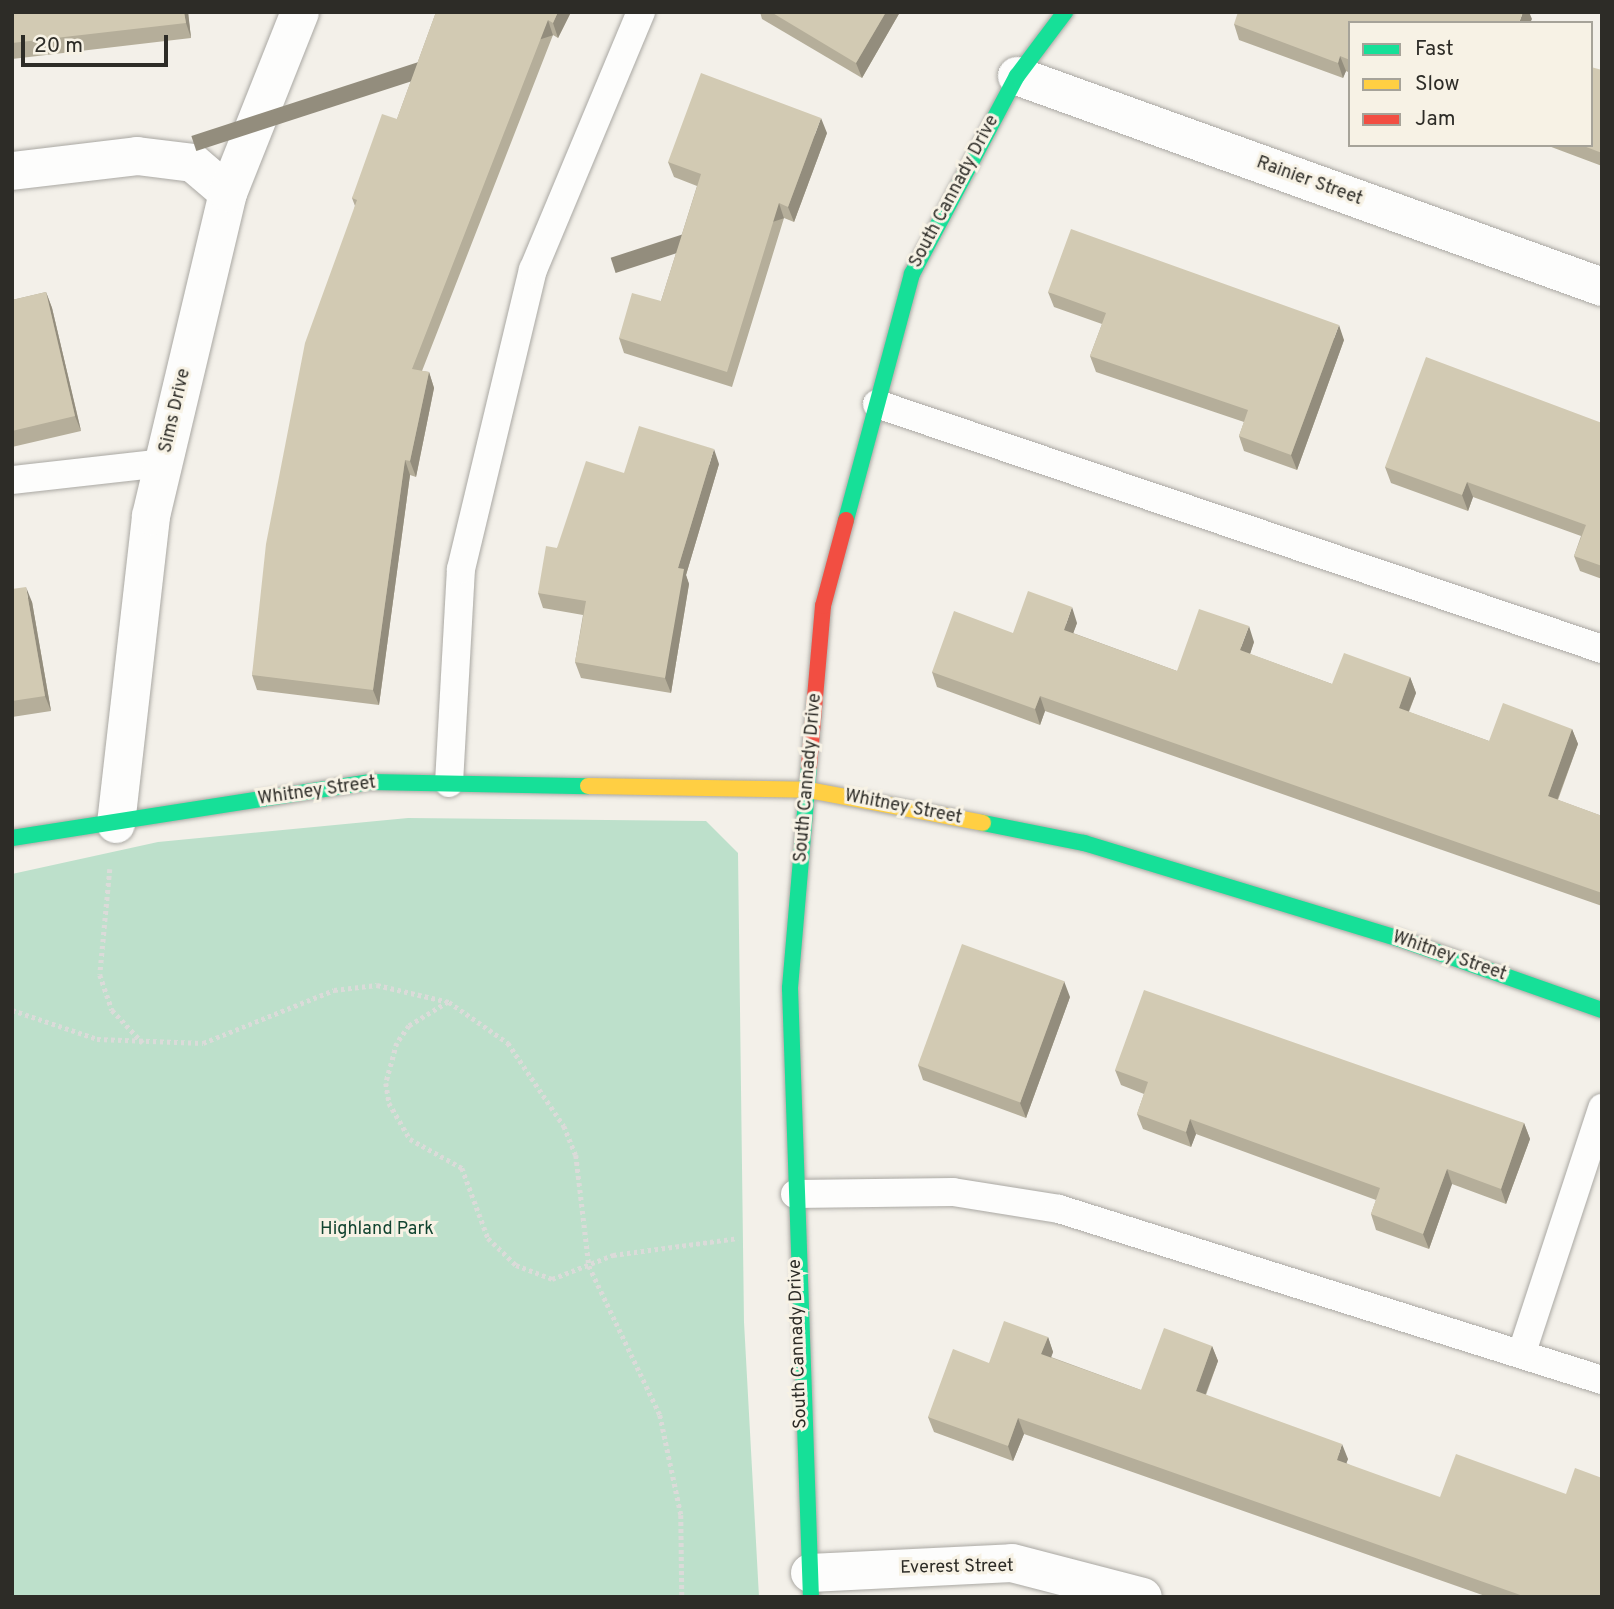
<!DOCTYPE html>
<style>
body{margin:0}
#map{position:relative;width:1614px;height:1609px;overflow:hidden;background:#f3f0e9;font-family:Overpass,sans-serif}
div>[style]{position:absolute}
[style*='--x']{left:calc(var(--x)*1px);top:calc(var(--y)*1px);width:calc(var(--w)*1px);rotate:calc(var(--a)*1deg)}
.green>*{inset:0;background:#bde0cb}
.path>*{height:4.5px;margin-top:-2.25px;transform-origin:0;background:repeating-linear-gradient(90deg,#dbdbd9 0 3.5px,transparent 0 7px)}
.roads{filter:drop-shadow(0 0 2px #aaa8a3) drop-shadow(0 0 2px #aaa8a3)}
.lane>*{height:28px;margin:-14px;padding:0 14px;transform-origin:14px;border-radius:14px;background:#fdfdfc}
.street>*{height:38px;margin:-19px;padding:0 19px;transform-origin:19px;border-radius:19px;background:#fdfdfc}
.fast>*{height:16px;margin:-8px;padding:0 8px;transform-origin:8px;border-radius:8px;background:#16e098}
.slow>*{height:16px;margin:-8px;padding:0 8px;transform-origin:8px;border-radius:8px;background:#ffcf43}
.jam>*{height:16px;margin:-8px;padding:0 8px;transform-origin:8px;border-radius:8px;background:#f24e42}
.wall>*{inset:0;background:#b5ae9a}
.shaded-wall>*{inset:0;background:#938d7d;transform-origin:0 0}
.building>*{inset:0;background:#d2cab3;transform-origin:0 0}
span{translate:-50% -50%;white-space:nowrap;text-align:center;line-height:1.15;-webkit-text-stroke:6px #f7f2e5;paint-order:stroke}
.street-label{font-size:18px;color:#2d2c27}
.park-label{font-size:18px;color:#114430}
.frame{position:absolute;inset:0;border:14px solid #2d2c27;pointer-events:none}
.legend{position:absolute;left:1348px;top:21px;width:245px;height:126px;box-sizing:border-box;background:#f7f2e5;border:2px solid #a6a399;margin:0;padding:9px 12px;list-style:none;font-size:21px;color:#2d2c27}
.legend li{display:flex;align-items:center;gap:14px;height:35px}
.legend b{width:35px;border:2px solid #a6a399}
.scale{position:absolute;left:21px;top:35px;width:147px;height:32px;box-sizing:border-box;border:4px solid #2d2c27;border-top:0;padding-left:9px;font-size:21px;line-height:24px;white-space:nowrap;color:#2d2c27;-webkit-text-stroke:5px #f7f2e5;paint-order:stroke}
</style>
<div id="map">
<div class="green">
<i style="clip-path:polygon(408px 818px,706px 821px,738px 853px,744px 1322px,759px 1597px,12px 1597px,12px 874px,158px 842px)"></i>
</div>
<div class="path">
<i style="--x:110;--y:869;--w:106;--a:95.4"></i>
<i style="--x:100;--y:975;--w:37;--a:71"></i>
<i style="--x:112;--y:1010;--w:45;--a:46.8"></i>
<i style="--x:448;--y:1002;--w:46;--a:148.4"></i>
<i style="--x:409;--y:1026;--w:21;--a:125"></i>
<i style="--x:397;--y:1043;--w:41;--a:105.4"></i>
<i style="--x:386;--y:1083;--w:20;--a:81"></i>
<i style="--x:389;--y:1103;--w:42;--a:59.7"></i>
<i style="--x:410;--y:1139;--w:60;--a:29.1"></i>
<i style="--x:462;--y:1168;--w:75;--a:69.6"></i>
<i style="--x:488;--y:1238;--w:39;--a:44"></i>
<i style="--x:516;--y:1265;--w:39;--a:21"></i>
<i style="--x:552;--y:1279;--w:66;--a:-21.5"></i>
<i style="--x:613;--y:1255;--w:126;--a:-7.7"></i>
<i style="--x:12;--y:1010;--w:90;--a:18.8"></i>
<i style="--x:97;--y:1039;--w:106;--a:2.2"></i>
<i style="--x:203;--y:1043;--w:141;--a:-22"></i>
<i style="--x:334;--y:990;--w:43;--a:-6.6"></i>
<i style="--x:377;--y:985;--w:74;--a:13.3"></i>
<i style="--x:449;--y:1002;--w:72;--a:34.8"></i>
<i style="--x:508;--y:1043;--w:100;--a:56"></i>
<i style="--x:564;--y:1126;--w:31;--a:68"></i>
<i style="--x:576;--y:1155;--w:112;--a:83.3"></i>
<i style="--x:589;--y:1266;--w:165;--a:64.5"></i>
<i style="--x:660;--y:1415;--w:102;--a:78.1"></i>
<i style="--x:681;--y:1515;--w:82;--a:89.3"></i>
</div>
<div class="roads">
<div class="lane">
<i style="--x:877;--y:404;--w:765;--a:18.67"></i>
<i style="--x:12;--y:480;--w:153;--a:-6.4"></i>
<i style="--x:449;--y:783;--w:214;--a:-86.8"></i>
<i style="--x:461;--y:569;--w:308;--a:-76.5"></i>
<i style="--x:533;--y:270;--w:280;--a:-67.3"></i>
<i style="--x:795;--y:1194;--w:158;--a:-0.7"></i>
<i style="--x:953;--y:1192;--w:107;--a:9.1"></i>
<i style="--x:1059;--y:1209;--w:569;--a:17.48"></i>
<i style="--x:1522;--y:1352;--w:257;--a:-71.8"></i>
</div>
<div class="street">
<i style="--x:1017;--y:76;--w:622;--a:19.83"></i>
<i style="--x:12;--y:171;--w:126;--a:-6.8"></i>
<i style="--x:137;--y:156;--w:56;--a:7.1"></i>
<i style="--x:193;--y:163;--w:46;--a:40.6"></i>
<i style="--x:116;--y:824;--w:310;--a:-83.5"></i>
<i style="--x:151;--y:516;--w:332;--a:-76.6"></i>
<i style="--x:228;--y:193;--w:195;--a:-68.3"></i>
<i style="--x:810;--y:1573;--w:202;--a:-2.8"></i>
<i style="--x:1012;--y:1563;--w:135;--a:14.5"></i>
</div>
<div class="fast">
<i style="--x:846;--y:520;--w:255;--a:-75"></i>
<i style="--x:912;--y:274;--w:224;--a:-62.1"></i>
<i style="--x:1017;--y:76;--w:80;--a:-53.1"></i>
<i style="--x:809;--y:766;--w:223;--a:94.9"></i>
<i style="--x:790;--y:988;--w:609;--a:88.03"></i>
<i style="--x:983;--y:823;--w:103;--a:11.2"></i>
<i style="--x:1084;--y:843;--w:330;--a:16.9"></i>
<i style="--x:1400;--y:939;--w:214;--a:19.4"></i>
<i style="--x:12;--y:838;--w:363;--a:-8.9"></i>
<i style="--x:371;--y:782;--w:217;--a:1.1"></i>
</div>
<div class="slow">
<i style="--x:588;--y:786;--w:221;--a:1"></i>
<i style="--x:809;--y:790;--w:177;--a:10.7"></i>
</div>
<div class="jam">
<i style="--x:809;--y:766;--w:161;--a:-85"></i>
<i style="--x:823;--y:606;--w:89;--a:-75"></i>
</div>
</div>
<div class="wall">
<i style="clip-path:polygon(12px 12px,188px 12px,191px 38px,12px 59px)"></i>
<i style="clip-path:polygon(436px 12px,571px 12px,558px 38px,553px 35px,422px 371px,429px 372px,434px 388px,416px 477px,410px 475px,379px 705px,257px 690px,252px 675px,355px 206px,352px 198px,397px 119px)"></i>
<i style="clip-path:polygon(760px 12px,900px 12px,862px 78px,762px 19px)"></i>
<i style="clip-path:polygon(1532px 19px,1350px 23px,1350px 73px,1346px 71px,1343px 78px,1239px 40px,1234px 24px)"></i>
<i style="clip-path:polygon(1602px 70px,1602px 166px,1546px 145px,1591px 145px)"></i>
<i style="clip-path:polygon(827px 133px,794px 222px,784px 218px,732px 387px,624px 353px,619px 338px,661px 301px,697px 186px,674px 177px,668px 162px)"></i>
<i style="clip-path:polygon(46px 292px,52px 308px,81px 431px,12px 447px,12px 300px)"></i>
<i style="clip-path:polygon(1048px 292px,1344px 340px,1297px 470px,1244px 451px,1239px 436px,1244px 422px,1096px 372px,1090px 356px,1102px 324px,1054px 307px)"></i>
<i style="clip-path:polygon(1602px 423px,1602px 579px,1580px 571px,1574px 556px,1581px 536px,1473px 497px,1468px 511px,1391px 483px,1385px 467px)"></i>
<i style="clip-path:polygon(719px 464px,686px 575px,689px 584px,671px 693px,581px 678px,575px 662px,583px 615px,543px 608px,538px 593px,557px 548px,624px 473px)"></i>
<i style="clip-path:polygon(12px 589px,32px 602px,51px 711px,12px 717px)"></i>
<i style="clip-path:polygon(1077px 623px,1073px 633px,1177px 671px,1254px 642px,1250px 654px,1332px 684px,1410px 677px,1416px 693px,1409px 712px,1489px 741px,1572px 729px,1578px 744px,1558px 800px,1602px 816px,1602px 906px,1045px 711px,1040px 725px,937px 687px,932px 672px,1013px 633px)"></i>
<i style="clip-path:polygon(1070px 997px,1026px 1118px,923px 1080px,918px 1065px)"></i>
<i style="clip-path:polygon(1115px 1070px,1524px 1123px,1530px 1139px,1506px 1204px,1452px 1184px,1429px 1249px,1376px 1230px,1371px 1214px,1376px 1200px,1196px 1134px,1191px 1147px,1143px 1129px,1137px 1114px,1144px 1094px,1121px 1085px)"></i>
<i style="clip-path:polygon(1048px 1337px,1053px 1352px,1051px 1357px,1141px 1390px,1212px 1346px,1218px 1361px,1206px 1395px,1348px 1459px,1346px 1463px,1602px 1597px,1488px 1597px,1024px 1434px,1013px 1461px,934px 1432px,928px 1417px,989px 1363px)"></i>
</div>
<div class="shaded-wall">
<i style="clip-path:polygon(184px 12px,188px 12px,191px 38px,186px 23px)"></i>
<i style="clip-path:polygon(558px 12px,571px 12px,558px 38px,553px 23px)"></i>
<i style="clip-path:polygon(886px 12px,900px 12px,862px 78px,856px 63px)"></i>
<i style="clip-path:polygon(1523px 12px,1529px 12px,1532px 19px,1530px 23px,1519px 23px)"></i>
<i style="left:548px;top:20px;width:16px;height:375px;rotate:72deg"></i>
<i style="clip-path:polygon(1340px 56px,1346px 71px,1343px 78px,1338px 63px)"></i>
<i style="clip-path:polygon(821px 118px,827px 133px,794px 222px,788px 207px)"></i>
<i style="left:779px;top:203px;width:16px;height:177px;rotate:72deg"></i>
<i style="clip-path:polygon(46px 292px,52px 308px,81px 431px,75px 416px)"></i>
<i style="clip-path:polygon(1339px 325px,1344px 340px,1297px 470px,1291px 455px)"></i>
<i style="clip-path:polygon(429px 372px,434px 388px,416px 477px,410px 461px)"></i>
<i style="clip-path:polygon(714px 449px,719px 464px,686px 575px,689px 584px,671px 693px,665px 678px,678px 568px)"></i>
<i style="clip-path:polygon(405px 460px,410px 475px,379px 705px,373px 690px)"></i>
<i style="clip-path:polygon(1467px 482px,1473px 497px,1468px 511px,1462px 495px)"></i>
<i style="clip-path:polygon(26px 587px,32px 602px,51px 711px,45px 696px)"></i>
<i style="clip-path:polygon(1072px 607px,1077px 623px,1069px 645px,1064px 630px)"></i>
<i style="clip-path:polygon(1249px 626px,1254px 642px,1246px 666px,1240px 650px)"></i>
<i style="clip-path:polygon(1410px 677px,1416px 693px,1404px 723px,1399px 708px)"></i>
<i style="clip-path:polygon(1040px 696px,1045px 711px,1040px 725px,1035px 709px)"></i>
<i style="clip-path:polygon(1572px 729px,1578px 744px,1553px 811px,1548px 796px)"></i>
<i style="clip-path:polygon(1064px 981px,1070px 997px,1026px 1118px,1020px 1103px)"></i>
<i style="clip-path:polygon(1190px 1119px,1196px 1134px,1191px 1147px,1186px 1132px)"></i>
<i style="clip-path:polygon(1524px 1123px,1530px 1139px,1506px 1204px,1501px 1189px)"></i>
<i style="clip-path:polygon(1447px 1169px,1452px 1184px,1429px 1249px,1423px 1234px)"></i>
<i style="clip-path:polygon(1048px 1337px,1053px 1352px,1047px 1369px,1041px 1354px)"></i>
<i style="clip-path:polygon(1212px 1346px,1218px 1361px,1201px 1406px,1196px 1391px)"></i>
<i style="clip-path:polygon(1018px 1418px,1024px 1434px,1013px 1461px,1008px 1446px)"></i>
<i style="clip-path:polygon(1342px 1444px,1348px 1459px,1342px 1475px,1337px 1460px)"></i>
</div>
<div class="building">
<i style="clip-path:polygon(12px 12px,184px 12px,186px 23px,12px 43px)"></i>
<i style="clip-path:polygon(436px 12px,558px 12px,553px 23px,548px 20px,412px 369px,429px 372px,410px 461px,405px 460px,373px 690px,252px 675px,266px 544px,305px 343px,357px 200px,352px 198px,382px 114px,397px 119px)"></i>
<i style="clip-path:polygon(771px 12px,886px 12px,856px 63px)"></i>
<i style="clip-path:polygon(1238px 12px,1523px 12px,1519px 23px,1350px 23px,1350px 60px,1340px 56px,1338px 63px,1234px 24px)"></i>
<i style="clip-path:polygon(1591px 67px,1602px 70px,1602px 153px,1581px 145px,1591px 145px)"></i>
<i style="clip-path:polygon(701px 73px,821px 118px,788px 207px,779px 203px,727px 372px,619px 338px,632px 293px,661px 301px,701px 174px,668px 162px)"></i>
<i style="clip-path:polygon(1071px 229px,1339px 325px,1291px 455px,1239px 436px,1248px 410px,1090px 356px,1106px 313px,1048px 292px)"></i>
<i style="clip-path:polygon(46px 292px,75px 416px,12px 431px,12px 300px)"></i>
<i style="clip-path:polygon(1426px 357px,1602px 423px,1602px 566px,1574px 556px,1586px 525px,1467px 482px,1462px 495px,1385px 467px)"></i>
<i style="clip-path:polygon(639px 426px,714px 449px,678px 568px,684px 569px,665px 678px,575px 662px,586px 601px,538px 593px,546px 546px,557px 548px,586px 461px,624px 473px)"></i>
<i style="clip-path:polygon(26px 587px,45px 696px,12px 701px,12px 589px)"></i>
<i style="clip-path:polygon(1028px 591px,1072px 607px,1064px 630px,1177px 671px,1199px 609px,1249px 626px,1240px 650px,1332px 684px,1344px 653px,1410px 677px,1399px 708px,1489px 741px,1503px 703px,1572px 729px,1548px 796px,1602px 816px,1602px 893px,1040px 696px,1035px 709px,932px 672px,954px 611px,1013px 633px)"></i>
<i style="left:962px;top:944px;width:109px;height:129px;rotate:20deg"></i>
<i style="clip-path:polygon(1144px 990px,1524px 1123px,1501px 1189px,1447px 1169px,1423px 1234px,1371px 1214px,1380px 1188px,1190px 1119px,1186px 1132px,1137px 1114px,1148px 1082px,1115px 1070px)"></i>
<i style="clip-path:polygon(1004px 1321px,1048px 1337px,1041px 1354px,1141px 1390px,1164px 1328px,1212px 1346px,1196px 1391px,1342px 1444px,1337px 1460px,1440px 1497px,1456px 1454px,1566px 1494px,1575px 1468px,1602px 1478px,1602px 1597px,1526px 1597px,1018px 1418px,1008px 1446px,928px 1417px,953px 1349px,989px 1363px)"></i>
</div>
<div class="street-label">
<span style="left:1309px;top:182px;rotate:20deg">Rainier Street</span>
<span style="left:955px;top:192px;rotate:-62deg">South Cannady Drive</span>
<span style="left:176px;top:411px;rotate:-77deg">Sims Drive</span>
<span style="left:809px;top:778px;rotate:-85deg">South Cannady Drive</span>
<span style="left:317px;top:792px;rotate:-8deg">Whitney Street</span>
<span style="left:903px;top:808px;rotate:11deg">Whitney Street</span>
<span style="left:1449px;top:957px;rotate:19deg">Whitney Street</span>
<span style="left:799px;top:1344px;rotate:-92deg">South Cannady Drive</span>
<span style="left:957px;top:1568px;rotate:-1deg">Everest Street</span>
</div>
<div class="park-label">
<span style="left:377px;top:1230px">Highland Park</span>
</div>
<div class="frame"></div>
<ul class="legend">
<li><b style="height:9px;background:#16e098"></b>Fast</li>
<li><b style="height:9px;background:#ffcf43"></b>Slow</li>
<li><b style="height:9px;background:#f24e42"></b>Jam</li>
</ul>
<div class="scale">20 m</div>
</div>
